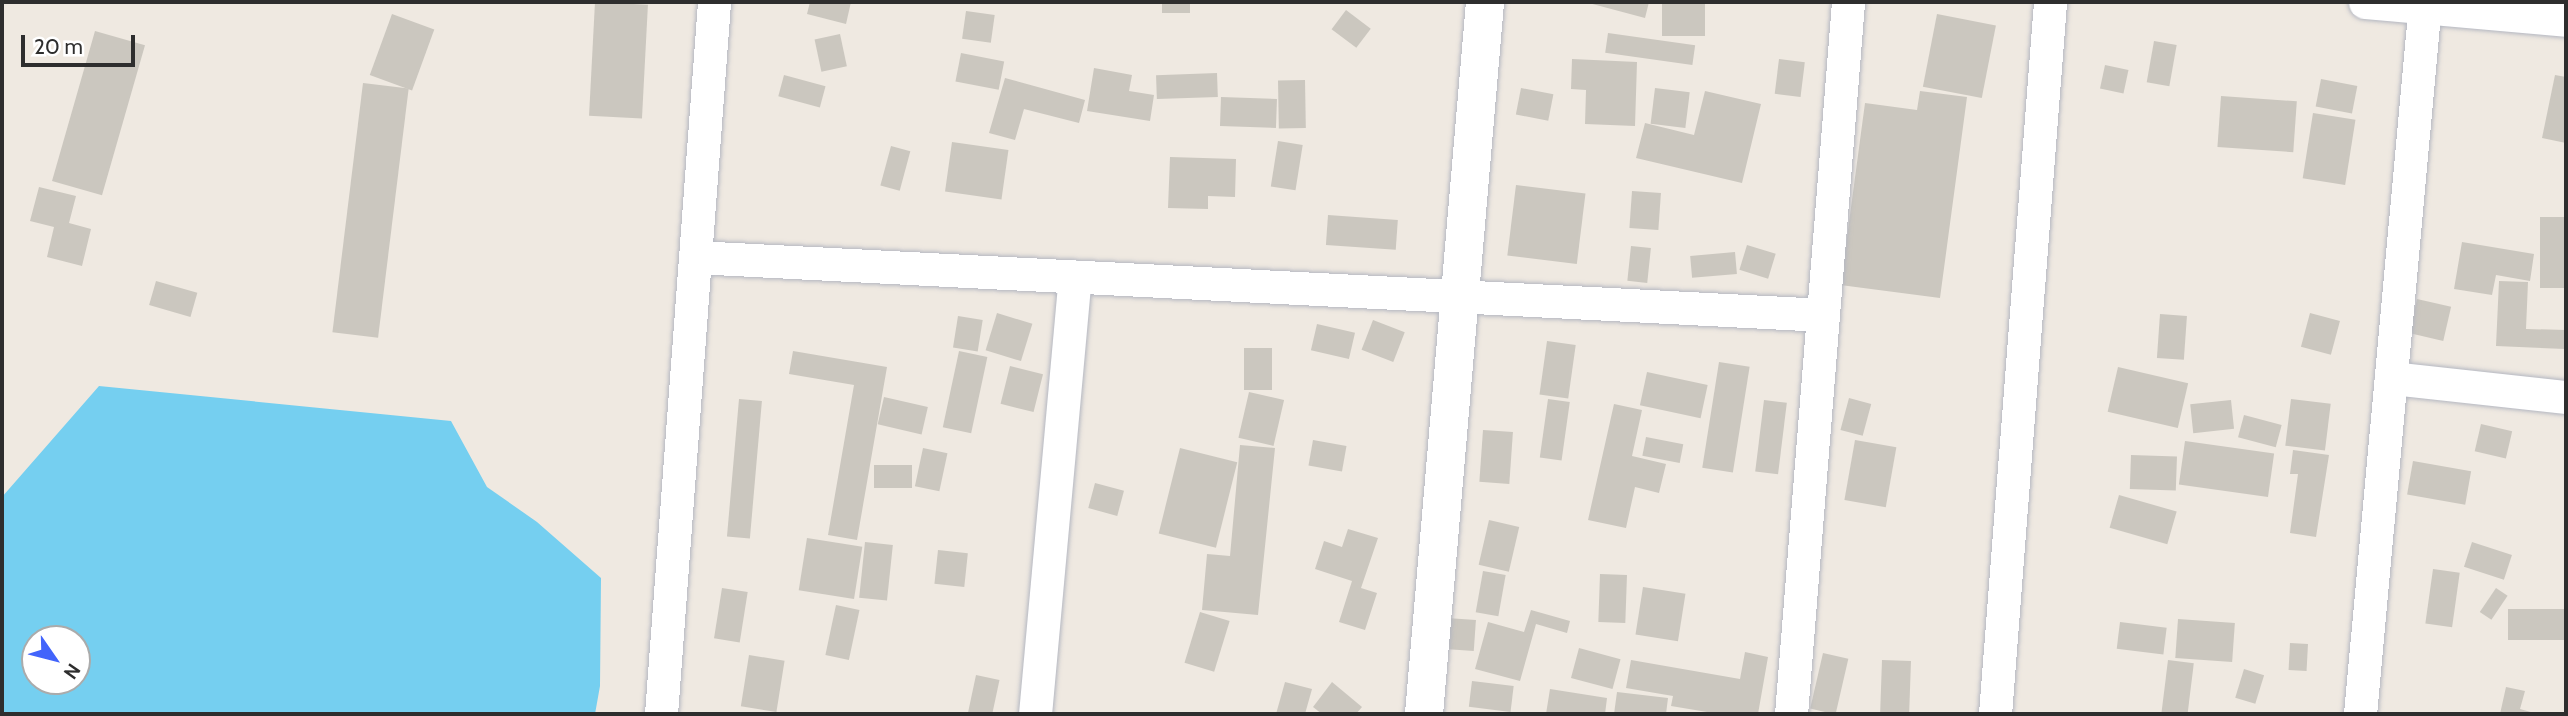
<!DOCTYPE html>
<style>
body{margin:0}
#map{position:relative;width:2568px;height:716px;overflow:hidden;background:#efe9e1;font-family:Cabin,sans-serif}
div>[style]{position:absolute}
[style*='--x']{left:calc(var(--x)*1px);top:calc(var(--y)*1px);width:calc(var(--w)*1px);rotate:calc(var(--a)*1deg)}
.water>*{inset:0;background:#75cff0}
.building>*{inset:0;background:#cbc7bf;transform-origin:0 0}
.roads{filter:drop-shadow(0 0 2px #b4b7c1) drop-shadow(0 0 2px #b4b7c1)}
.street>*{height:33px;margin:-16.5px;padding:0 16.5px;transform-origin:16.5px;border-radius:16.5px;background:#fff}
.secondary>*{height:38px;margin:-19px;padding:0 19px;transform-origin:19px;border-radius:19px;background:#fff}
span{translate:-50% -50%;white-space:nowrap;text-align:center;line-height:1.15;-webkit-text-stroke:5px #fff;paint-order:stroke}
.frame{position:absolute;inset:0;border:4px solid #2e2e2e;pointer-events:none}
.north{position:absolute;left:21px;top:625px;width:70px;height:70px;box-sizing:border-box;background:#fff;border:2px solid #ababab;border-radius:50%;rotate:125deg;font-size:19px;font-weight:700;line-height:28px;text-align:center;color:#2e2e2e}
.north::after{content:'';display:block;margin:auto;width:24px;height:32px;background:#4264fb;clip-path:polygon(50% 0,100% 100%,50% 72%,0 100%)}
.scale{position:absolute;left:21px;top:35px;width:114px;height:32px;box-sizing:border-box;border:4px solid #2e2e2e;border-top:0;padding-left:9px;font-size:21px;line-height:24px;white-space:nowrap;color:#2e2e2e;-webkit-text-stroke:5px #fff;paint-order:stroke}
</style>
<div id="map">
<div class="water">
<i style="clip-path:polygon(evenodd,99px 386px,451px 421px,487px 487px,537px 522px,601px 578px,600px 686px,595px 714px,2px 714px,2px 497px,99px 386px,35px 639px,77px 639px,77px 681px,35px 681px,35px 639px)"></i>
</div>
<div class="building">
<i style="left:595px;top:2px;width:53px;height:114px;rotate:3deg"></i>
<i style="clip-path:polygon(810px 2px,851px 2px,846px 24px,807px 14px)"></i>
<i style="left:1162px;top:2px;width:28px;height:11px"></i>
<i style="clip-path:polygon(1585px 2px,1649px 2px,1645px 18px)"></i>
<i style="left:1662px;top:2px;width:43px;height:34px"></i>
<i style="left:1346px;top:10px;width:31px;height:24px;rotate:37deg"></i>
<i style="left:966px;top:11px;width:29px;height:28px;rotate:8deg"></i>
<i style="left:392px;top:14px;width:45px;height:65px;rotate:20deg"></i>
<i style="left:1937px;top:14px;width:60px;height:74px;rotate:11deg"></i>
<i style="left:95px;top:31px;width:52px;height:156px;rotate:16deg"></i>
<i style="left:1608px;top:33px;width:88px;height:20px;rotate:8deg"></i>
<i style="left:840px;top:34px;width:33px;height:26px;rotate:78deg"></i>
<i style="left:2154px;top:41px;width:23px;height:42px;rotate:10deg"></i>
<i style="left:961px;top:53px;width:44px;height:29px;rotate:11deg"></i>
<i style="clip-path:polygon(1572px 59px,1637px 62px,1635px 126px,1585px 124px,1586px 90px,1571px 89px)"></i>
<i style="left:1779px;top:59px;width:26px;height:35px;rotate:7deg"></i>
<i style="left:2105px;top:65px;width:24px;height:24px;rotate:12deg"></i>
<i style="clip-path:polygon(1094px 68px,1132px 75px,1129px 91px,1154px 95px,1150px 121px,1087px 111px)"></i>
<i style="left:1217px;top:73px;width:24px;height:61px;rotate:88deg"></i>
<i style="left:784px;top:75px;width:43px;height:22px;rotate:15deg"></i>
<i style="clip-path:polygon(2555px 75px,2566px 77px,2566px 143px,2542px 138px)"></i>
<i style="clip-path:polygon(1005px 78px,1085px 100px,1079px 123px,1024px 109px,1015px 140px,989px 133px)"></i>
<i style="left:2321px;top:79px;width:37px;height:28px;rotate:11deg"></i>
<i style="left:1305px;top:80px;width:48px;height:27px;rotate:89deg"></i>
<i style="left:363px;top:83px;width:46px;height:251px;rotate:7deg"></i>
<i style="left:1521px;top:88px;width:33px;height:27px;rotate:11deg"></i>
<i style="left:1655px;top:88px;width:35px;height:36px;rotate:7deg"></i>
<i style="clip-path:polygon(1705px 91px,1761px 104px,1742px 183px,1636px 158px,1645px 123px,1694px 135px)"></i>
<i style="clip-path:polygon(1920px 91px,1967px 97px,1940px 298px,1825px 283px,1830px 250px,1845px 252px,1865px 103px,1917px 110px)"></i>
<i style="left:2221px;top:96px;width:76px;height:51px;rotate:4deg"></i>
<i style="left:1221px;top:97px;width:56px;height:29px;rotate:2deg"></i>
<i style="left:2313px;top:113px;width:43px;height:66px;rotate:9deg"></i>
<i style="left:1278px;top:141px;width:25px;height:46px;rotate:9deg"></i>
<i style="left:952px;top:142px;width:57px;height:50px;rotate:8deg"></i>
<i style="left:891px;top:146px;width:20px;height:41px;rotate:15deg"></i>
<i style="clip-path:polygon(1170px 157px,1236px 159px,1235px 197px,1208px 196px,1208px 209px,1168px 208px)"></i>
<i style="left:1516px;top:185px;width:70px;height:71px;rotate:7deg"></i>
<i style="clip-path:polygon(39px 187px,76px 196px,69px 223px,91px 229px,82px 266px,47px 257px,54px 227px,30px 221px)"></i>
<i style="left:1632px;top:191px;width:29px;height:37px;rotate:4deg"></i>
<i style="left:1328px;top:215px;width:70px;height:30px;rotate:4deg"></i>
<i style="left:2540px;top:217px;width:26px;height:71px"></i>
<i style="clip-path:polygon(2462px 242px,2534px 254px,2530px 281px,2496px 275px,2492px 295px,2454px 289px)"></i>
<i style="left:1747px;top:245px;width:30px;height:26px;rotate:17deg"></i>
<i style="left:1631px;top:246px;width:20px;height:35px;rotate:6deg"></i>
<i style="left:1735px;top:252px;width:22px;height:45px;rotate:85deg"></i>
<i style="left:156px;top:281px;width:43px;height:25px;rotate:16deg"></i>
<i style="clip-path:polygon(2499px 281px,2528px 282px,2526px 329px,2566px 330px,2565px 349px,2496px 346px)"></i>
<i style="left:2417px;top:299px;width:35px;height:35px;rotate:13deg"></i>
<i style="left:997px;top:313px;width:37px;height:39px;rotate:17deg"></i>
<i style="left:2310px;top:313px;width:31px;height:35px;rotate:15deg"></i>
<i style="left:2160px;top:314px;width:27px;height:44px;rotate:4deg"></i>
<i style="left:958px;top:316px;width:25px;height:32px;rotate:9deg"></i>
<i style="left:1373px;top:320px;width:34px;height:32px;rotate:21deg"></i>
<i style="left:1317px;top:324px;width:39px;height:27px;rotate:13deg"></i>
<i style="left:1547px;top:341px;width:29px;height:54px;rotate:8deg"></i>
<i style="left:1244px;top:348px;width:28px;height:42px"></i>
<i style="clip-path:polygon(793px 351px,887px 367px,857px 540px,828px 535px,854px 385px,789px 374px)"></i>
<i style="left:959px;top:351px;width:29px;height:78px;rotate:12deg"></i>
<i style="left:1719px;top:362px;width:31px;height:107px;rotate:9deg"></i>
<i style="left:1010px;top:366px;width:34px;height:39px;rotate:14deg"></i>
<i style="left:2118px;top:367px;width:72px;height:46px;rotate:13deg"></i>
<i style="left:1647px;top:372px;width:62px;height:34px;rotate:12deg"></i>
<i style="left:1249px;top:392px;width:36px;height:47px;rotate:13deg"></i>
<i style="left:884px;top:397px;width:45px;height:28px;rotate:13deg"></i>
<i style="left:1849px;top:398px;width:23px;height:33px;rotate:15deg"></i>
<i style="left:739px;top:399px;width:23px;height:138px;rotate:5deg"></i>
<i style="left:1548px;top:399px;width:22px;height:59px;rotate:8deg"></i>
<i style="left:2291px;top:399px;width:40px;height:47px;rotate:7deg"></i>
<i style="left:1764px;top:400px;width:23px;height:72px;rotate:7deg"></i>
<i style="left:2231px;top:400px;width:29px;height:41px;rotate:84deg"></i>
<i style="clip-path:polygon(1614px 404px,1642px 410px,1632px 456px,1666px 464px,1659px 493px,1635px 487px,1626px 528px,1588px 520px)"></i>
<i style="left:2244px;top:415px;width:39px;height:23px;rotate:15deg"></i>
<i style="left:2481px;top:424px;width:32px;height:28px;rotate:13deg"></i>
<i style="left:1483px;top:430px;width:30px;height:52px;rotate:4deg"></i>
<i style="left:1646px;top:437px;width:38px;height:19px;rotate:11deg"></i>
<i style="left:1313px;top:440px;width:34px;height:26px;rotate:10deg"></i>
<i style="left:1855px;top:440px;width:42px;height:61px;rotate:10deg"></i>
<i style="left:2185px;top:441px;width:90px;height:44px;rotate:8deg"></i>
<i style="clip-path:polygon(1240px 445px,1275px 448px,1258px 615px,1202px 610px,1207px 554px,1230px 556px)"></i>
<i style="left:923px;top:448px;width:25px;height:39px;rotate:12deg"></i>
<i style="left:1180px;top:448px;width:59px;height:88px;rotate:14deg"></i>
<i style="clip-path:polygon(2293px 450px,2329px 455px,2316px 537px,2290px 533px,2298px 474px,2290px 474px)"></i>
<i style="left:2131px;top:455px;width:46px;height:34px;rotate:2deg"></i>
<i style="left:2413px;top:461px;width:59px;height:34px;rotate:10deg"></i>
<i style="left:874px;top:465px;width:38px;height:23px"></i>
<i style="left:1095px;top:483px;width:30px;height:26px;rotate:15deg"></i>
<i style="left:2119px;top:495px;width:60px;height:34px;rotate:16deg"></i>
<i style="left:1489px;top:520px;width:31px;height:46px;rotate:13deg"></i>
<i style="clip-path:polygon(1348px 529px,1378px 538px,1361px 588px,1377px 593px,1365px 630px,1339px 622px,1352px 581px,1315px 569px,1324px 541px,1342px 547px)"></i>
<i style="left:807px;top:538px;width:56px;height:53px;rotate:9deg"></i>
<i style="left:865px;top:542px;width:28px;height:56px;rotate:6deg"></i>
<i style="left:2472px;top:542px;width:42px;height:26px;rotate:18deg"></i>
<i style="left:938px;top:550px;width:30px;height:34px;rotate:6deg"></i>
<i style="left:2433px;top:569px;width:27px;height:55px;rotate:8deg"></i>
<i style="left:1483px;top:571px;width:23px;height:42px;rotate:10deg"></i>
<i style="left:1600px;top:574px;width:27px;height:48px;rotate:2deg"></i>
<i style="left:1643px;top:587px;width:43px;height:48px;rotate:9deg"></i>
<i style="left:722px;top:588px;width:26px;height:51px;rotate:9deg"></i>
<i style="left:2496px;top:588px;width:14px;height:29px;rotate:34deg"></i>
<i style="left:836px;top:605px;width:24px;height:51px;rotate:12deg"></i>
<i style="left:2566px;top:609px;width:31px;height:58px;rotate:90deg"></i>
<i style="clip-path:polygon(1531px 610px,1570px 621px,1567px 633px,1536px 624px,1520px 681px,1475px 669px,1488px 622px,1524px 632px)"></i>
<i style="left:1200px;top:612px;width:31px;height:53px;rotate:17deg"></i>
<i style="left:1447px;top:618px;width:29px;height:31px;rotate:4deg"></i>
<i style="left:2178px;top:619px;width:57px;height:39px;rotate:4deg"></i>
<i style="left:2120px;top:622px;width:47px;height:27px;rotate:7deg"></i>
<i style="left:2290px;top:643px;width:18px;height:27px;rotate:3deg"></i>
<i style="left:1579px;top:648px;width:43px;height:31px;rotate:15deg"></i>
<i style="clip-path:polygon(1745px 652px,1768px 657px,1758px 714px,1719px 714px,1671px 706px,1673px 696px,1626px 688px,1631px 660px,1740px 679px)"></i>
<i style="left:1823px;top:653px;width:26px;height:57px;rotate:13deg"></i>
<i style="left:749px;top:655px;width:36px;height:52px;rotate:9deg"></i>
<i style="left:1882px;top:660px;width:29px;height:54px;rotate:2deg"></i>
<i style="left:2168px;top:660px;width:26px;height:54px;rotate:7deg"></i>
<i style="left:2244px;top:669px;width:21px;height:30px;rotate:17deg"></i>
<i style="left:976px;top:675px;width:24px;height:40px;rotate:12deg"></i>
<i style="left:1472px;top:681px;width:42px;height:26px;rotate:7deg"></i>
<i style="clip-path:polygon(1285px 682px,1312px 689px,1305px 714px,1276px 714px)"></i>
<i style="clip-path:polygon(1332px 682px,1362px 707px,1356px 714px,1322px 714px,1313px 707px)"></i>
<i style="clip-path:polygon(2506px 687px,2525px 691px,2520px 709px,2538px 714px,2500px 714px)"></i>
<i style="clip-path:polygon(1550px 689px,1607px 698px,1605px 714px,1546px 714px)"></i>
<i style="clip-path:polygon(1617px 692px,1668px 698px,1666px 714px,1614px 714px)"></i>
</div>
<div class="roads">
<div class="street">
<i style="--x:2365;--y:2;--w:202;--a:5.1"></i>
<i style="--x:695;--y:257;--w:1129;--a:2.94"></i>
<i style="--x:2391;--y:378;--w:176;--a:6.2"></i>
<i style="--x:661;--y:714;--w:714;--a:-85.74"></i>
<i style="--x:1035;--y:714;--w:439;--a:-84.8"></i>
<i style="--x:1791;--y:714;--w:714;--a:-85.42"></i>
<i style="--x:1995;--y:714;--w:714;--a:-85.58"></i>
<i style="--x:2360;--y:714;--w:715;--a:-84.78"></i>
</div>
<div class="secondary">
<i style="--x:1424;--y:714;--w:715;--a:-85.1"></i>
</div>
</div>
<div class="frame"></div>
<div class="north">N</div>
<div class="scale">20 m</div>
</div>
